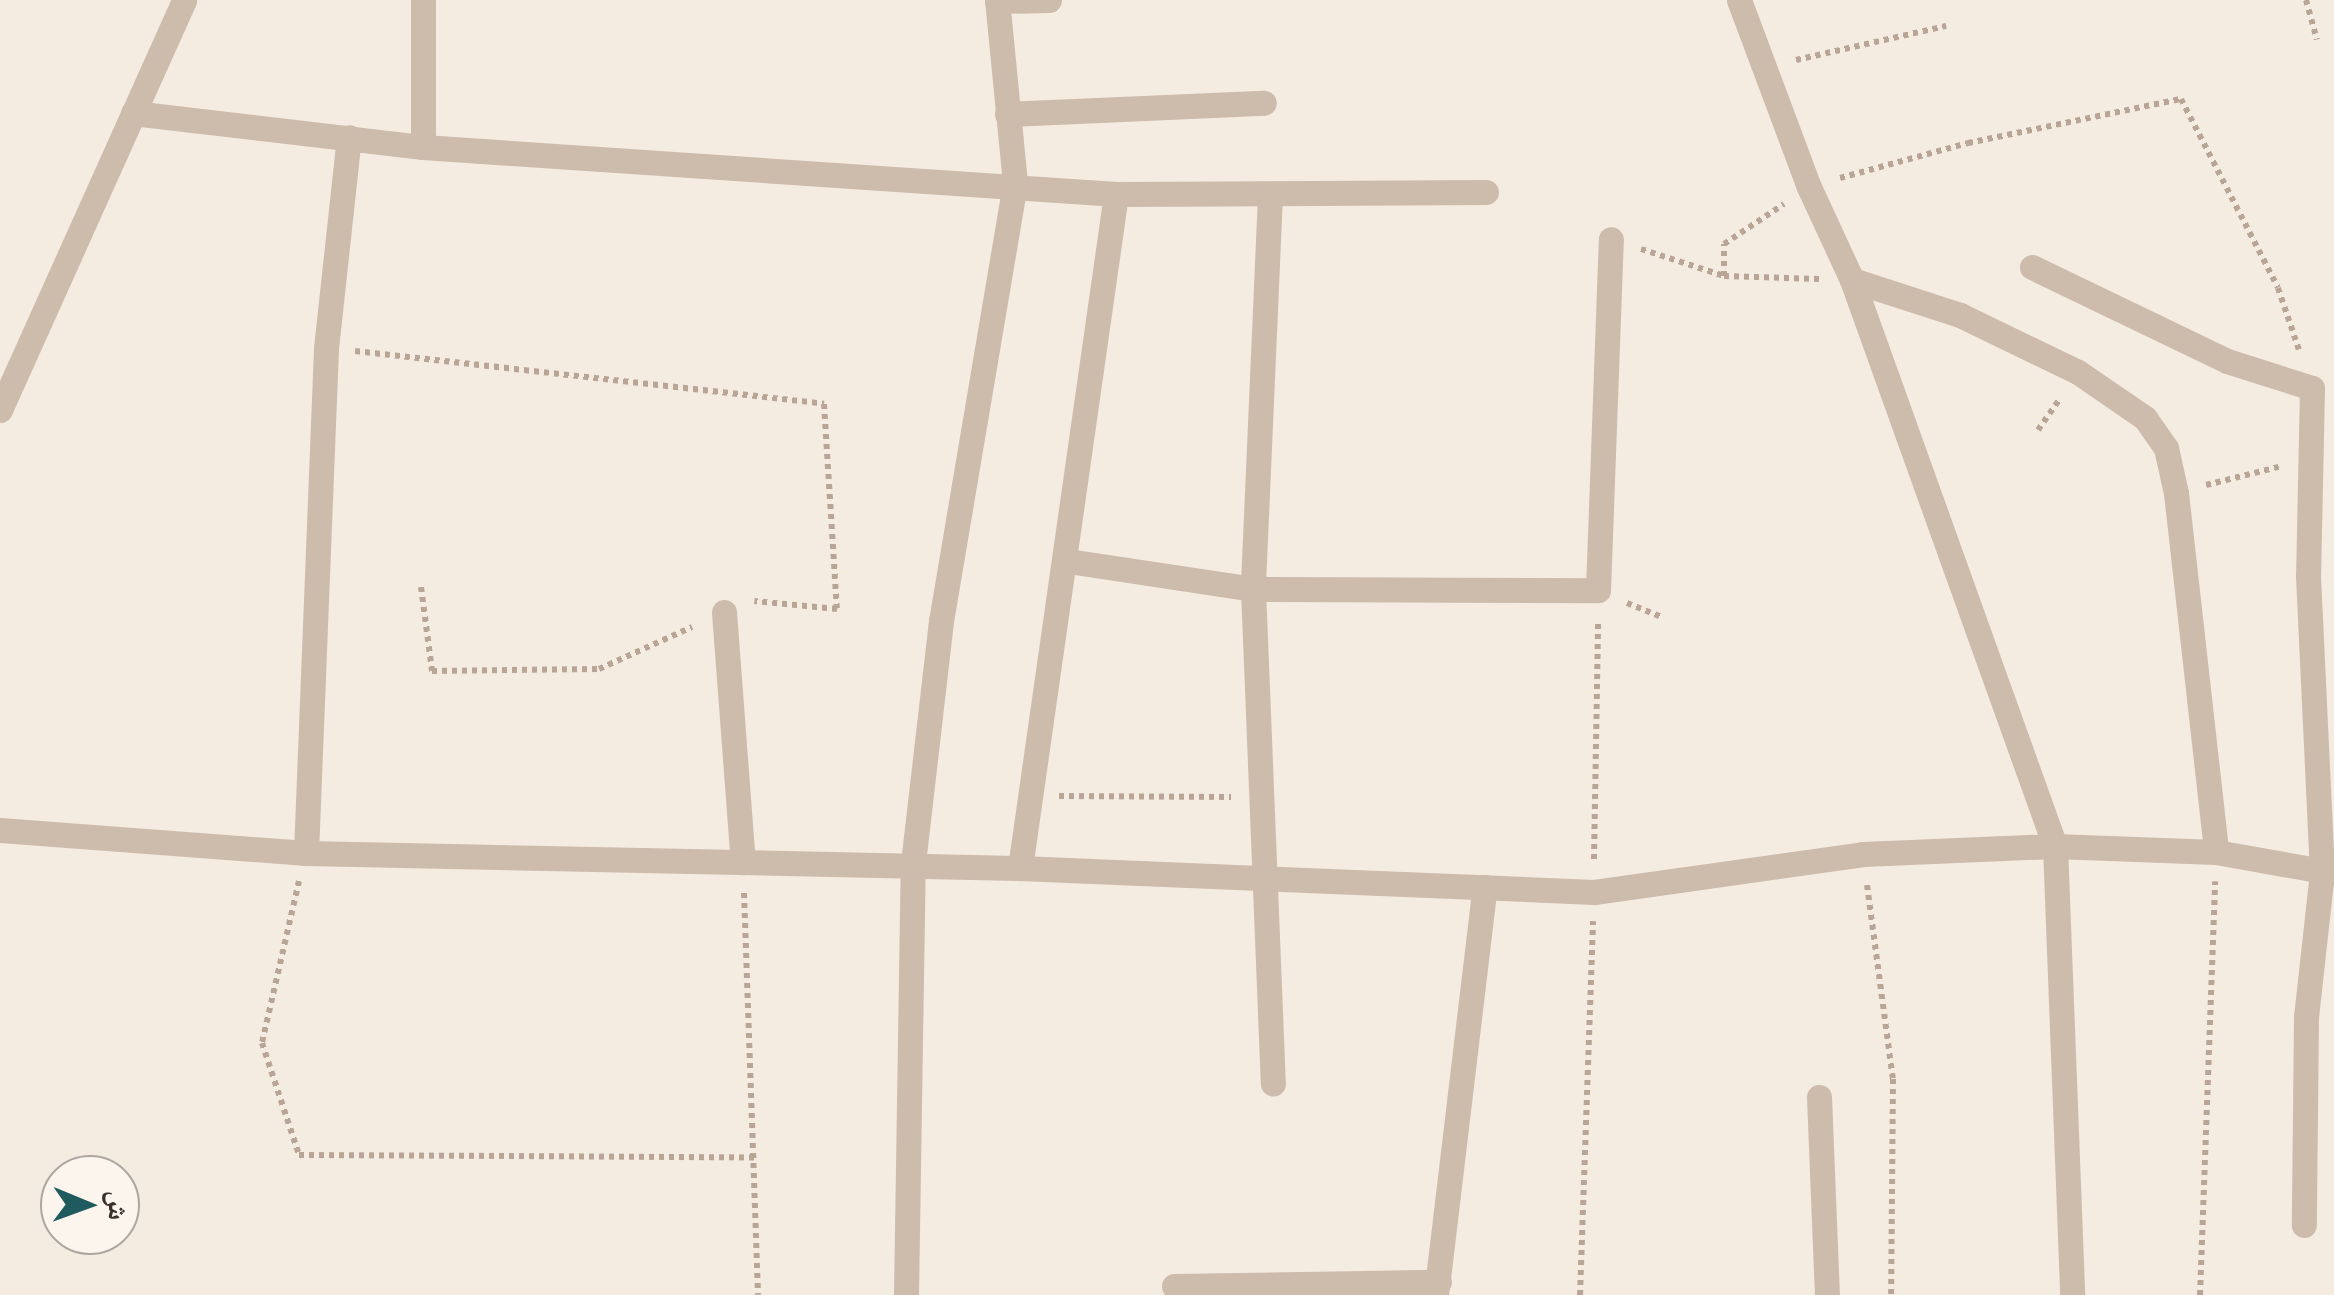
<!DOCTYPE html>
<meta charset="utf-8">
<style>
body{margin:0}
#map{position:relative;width:2334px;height:1295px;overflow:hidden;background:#f4ebe1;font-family:Helvetica,"Noto Naskh Arabic",sans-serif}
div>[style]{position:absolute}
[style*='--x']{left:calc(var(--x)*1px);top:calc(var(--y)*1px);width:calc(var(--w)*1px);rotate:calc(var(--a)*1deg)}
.path>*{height:6px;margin-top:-3px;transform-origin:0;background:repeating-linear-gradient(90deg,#b9a596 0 5px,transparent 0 10px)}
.minor>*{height:25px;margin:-12.5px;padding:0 12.5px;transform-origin:12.5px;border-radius:12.5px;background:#cdbbac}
.tertiary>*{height:25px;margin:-12.5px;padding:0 12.5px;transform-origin:12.5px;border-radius:12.5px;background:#cdbbac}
span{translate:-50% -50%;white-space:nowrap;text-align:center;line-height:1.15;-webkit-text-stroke:8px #fbf5ee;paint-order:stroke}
.north{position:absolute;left:40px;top:1155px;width:100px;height:100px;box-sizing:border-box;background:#fbf5ee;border:2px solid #aea6a0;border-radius:50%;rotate:91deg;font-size:28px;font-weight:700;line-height:40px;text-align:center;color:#3b302b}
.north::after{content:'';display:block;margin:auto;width:35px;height:45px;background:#1f5a5e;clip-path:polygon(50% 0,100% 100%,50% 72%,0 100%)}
</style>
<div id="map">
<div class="path">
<i style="--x:2306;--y:0;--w:41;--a:74.6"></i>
<i style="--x:1796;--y:60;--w:154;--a:-12.8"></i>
<i style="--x:1840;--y:178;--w:133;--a:-15.3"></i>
<i style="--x:1968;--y:143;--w:217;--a:-11.7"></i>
<i style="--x:2181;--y:99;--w:212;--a:62.8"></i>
<i style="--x:2278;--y:288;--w:65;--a:71.3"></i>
<i style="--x:1641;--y:249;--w:87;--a:18"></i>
<i style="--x:1724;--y:276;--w:95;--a:1.8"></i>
<i style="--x:1724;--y:276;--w:32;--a:-90"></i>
<i style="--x:1724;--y:244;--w:72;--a:-33.7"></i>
<i style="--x:355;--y:351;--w:472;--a:6.4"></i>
<i style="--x:824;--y:404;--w:205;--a:86.4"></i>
<i style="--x:837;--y:609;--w:83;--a:-174.5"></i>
<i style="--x:2038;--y:430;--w:39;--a:-55"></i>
<i style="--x:2206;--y:485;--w:78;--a:-14"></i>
<i style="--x:421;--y:587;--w:85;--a:82.5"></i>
<i style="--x:432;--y:671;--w:167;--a:-0.7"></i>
<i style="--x:599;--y:669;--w:102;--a:-24.3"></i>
<i style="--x:1627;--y:603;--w:37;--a:22"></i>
<i style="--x:1059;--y:796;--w:172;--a:0.3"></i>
<i style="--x:1594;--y:859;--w:237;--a:-89"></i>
<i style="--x:299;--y:881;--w:166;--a:102.9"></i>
<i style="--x:262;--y:1043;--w:118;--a:71.7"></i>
<i style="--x:299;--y:1155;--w:455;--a:0.3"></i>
<i style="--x:1867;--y:885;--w:196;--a:82.4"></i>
<i style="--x:1893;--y:1079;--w:216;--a:90.5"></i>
<i style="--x:744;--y:893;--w:402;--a:88"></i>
<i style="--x:1580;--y:1295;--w:374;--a:-88"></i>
<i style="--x:2200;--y:1295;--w:414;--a:-87.9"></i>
</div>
<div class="minor">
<i style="--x:1739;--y:0;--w:200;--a:69.5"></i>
<i style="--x:1809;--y:187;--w:102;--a:65.2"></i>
<i style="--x:1852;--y:280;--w:601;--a:70.27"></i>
<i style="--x:2055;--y:846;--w:449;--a:87.8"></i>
<i style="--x:997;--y:1;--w:52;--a:-1.1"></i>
<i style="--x:133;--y:113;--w:292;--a:6.7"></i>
<i style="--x:423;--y:147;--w:695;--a:3.88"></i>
<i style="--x:1116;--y:194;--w:370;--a:-0.3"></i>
<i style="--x:1007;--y:114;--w:257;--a:-2.5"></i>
<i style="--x:423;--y:147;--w:147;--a:-90"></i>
<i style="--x:1116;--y:194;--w:681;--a:98.11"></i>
<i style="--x:1020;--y:868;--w:575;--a:2.39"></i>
<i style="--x:1594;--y:892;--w:272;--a:-8"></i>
<i style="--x:1863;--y:854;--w:192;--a:-2.4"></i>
<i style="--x:2055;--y:846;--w:161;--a:2.1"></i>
<i style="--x:2216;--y:852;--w:120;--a:10.1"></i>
<i style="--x:1270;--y:195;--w:394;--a:92.5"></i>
<i style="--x:1253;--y:589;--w:495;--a:87.7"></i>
<i style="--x:2032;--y:267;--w:216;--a:25.7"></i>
<i style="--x:2227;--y:361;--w:89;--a:17.6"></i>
<i style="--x:2312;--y:388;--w:188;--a:91.2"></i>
<i style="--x:2308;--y:576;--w:296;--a:87.3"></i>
<i style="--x:2322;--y:872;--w:146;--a:96.3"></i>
<i style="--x:2306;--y:1017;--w:208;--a:90.6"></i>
<i style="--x:1852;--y:280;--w:114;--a:18"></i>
<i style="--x:1960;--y:315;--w:131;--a:25.8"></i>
<i style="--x:2078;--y:372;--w:81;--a:34.5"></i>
<i style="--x:2145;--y:418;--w:37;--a:55"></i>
<i style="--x:2166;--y:448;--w:46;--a:77.5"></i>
<i style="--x:2176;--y:493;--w:361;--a:83.6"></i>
<i style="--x:1068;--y:561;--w:187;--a:8.6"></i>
<i style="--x:1253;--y:589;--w:345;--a:0.2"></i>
<i style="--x:1598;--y:590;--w:351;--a:-87.9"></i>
<i style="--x:724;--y:612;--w:251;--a:85.7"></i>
<i style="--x:0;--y:830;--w:307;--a:4.3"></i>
<i style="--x:306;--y:853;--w:714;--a:1.2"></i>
<i style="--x:306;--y:853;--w:505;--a:-87.73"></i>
<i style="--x:326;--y:348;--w:212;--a:-83.8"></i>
<i style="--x:1819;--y:1097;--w:198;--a:87.7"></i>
<i style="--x:1174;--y:1286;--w:265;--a:-0.9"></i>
<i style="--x:906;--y:1295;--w:432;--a:-89.1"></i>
<i style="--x:913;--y:863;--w:244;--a:-83.4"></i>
<i style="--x:941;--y:621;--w:444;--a:-80.4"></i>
<i style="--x:1015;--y:183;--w:184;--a:-95.6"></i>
<i style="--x:1436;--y:1295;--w:411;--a:-83.2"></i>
</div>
<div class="tertiary">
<i style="--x:0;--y:410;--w:449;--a:-65.8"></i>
</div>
<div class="north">ش</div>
</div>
